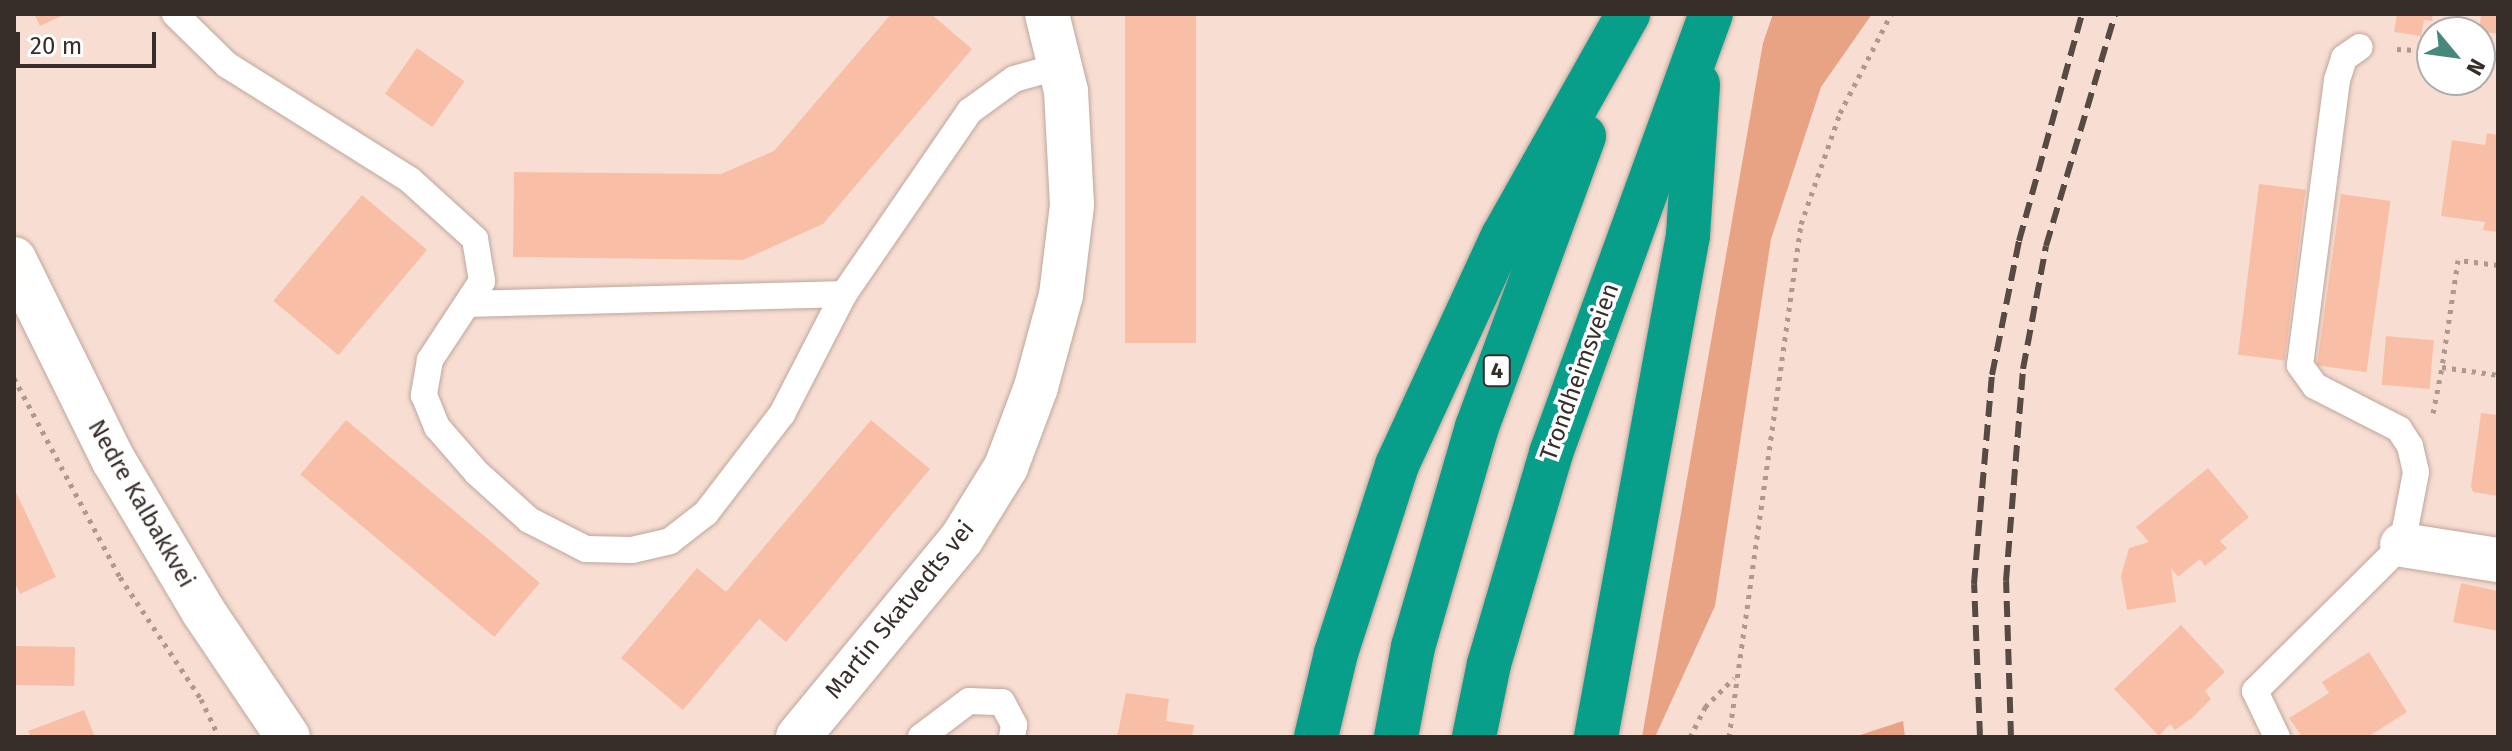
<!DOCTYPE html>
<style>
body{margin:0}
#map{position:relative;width:2512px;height:751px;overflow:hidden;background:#f8ded2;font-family:"Fira Sans",sans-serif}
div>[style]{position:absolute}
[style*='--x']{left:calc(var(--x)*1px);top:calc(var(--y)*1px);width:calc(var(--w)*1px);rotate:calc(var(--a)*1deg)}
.green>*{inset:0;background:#e7a384}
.building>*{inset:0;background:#f9bfa6;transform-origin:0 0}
.path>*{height:5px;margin-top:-2.5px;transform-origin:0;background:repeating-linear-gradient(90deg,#ad9990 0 4px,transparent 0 10px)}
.roads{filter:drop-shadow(0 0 2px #bfa69b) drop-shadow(0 0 2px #bfa69b)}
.lane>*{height:26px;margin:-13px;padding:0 13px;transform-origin:13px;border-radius:13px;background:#fff}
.street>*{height:44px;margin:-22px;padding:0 22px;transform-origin:22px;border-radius:22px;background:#fff}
.secondary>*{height:44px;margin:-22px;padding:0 22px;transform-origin:22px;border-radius:22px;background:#fff}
.highway>*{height:44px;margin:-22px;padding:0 22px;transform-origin:22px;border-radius:22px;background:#079f8a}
.rail>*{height:6px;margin-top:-3px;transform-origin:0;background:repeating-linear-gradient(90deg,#574a45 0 16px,transparent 0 24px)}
span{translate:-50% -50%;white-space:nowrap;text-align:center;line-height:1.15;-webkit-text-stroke:7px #fff;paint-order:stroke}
.shield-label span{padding:2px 6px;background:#fff;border:2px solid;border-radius:6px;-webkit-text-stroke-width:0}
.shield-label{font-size:22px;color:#372d29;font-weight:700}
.street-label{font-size:24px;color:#372d29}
.frame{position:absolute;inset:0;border:16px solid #372d29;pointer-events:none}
.north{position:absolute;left:2416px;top:16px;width:80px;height:80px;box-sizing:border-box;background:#fff;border:2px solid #afaba9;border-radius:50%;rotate:119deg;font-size:22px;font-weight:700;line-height:32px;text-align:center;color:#372d29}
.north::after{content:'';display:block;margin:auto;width:28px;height:36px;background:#46897c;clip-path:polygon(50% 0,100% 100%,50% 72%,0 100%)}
.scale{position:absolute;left:16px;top:32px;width:140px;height:36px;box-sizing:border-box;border:4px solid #372d29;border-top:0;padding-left:10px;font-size:24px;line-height:28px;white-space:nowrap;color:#372d29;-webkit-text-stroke:6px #fff;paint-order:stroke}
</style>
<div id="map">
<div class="green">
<i style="clip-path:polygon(1773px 14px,1872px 14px,1821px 87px,1771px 239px,1715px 606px,1655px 737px,1642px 737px,1763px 43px)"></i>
<i style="clip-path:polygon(1903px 721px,1905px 737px,1854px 737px)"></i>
</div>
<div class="building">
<i style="clip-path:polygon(34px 14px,66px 14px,40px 26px)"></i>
<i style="clip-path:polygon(891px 14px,931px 14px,972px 49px,823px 224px,743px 260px,513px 257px,514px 172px,721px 174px,774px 151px)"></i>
<i style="left:1125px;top:14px;width:71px;height:329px"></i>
<i style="clip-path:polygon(2397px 14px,2433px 14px,2432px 21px,2424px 20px,2421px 36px,2394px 32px)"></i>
<i style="clip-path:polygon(2481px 14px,2498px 14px,2498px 34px,2479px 31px)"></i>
<i style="left:417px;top:48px;width:58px;height:56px;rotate:35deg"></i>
<i style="clip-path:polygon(2487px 133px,2498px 135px,2498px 232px,2483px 230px,2485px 222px,2441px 216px,2452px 140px,2485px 145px)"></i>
<i style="left:2259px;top:184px;width:47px;height:172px;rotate:7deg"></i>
<i style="left:2341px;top:194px;width:50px;height:173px;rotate:8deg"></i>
<i style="left:362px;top:195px;width:85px;height:138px;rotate:40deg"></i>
<i style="left:2386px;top:336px;width:48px;height:49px;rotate:5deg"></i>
<i style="clip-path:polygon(2481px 413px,2498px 415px,2498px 496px,2473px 492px,2471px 486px)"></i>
<i style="left:346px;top:420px;width:253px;height:71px;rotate:40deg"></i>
<i style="clip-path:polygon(871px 420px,930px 469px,786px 642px,759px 619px,683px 710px,621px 658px,697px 568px,726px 592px)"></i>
<i style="clip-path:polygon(2208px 468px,2249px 517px,2220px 541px,2227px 548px,2205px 566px,2200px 559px,2178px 577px,2171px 568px,2176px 602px,2127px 610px,2121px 576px,2129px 548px,2149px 542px,2136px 527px)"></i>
<i style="clip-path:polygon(14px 488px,56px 577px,20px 594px,14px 581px)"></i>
<i style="clip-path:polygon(2461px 583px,2498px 591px,2498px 631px,2453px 622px)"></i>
<i style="clip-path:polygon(2181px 625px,2225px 672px,2205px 691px,2211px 699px,2192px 718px,2175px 730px,2170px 724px,2159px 736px,2114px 689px)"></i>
<i style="left:14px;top:646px;width:61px;height:39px;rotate:1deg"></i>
<i style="clip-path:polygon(2369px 652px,2407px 712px,2368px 737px,2302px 737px,2289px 718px,2329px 693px,2322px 682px)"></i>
<i style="clip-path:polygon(1126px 693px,1169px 699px,1166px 721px,1194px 725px,1192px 737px,1117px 737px)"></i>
<i style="clip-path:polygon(84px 710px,95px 737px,31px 737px,28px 731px)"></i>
</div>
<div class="path">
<i style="--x:2397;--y:49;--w:35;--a:3"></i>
<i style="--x:2480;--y:53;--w:18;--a:0"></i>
<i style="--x:2498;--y:265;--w:40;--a:-172.9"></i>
<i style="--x:2458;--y:260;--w:108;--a:98.5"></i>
<i style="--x:2442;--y:367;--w:57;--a:8.1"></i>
<i style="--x:14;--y:378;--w:225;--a:62"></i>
<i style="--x:120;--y:577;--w:146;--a:56.4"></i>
<i style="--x:201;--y:699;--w:42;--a:64.7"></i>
<i style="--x:2433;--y:413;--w:47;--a:-78.9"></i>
<i style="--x:1690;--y:737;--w:34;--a:-63"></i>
<i style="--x:1705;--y:707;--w:41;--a:-45"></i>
<i style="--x:1729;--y:737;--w:518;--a:-82.01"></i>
<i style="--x:1801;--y:224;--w:118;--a:-70.6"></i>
<i style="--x:1840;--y:113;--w:111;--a:-62.7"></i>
</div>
<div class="roads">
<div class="lane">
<i style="--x:175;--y:14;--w:73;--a:44.4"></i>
<i style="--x:227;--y:65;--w:216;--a:32.1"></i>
<i style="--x:410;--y:180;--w:88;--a:42.2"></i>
<i style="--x:475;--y:239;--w:43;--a:80.5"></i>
<i style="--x:482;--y:281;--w:95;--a:123.4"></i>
<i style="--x:430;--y:360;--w:36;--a:100"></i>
<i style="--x:424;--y:395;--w:35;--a:68"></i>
<i style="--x:437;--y:427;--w:61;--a:49"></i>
<i style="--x:477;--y:473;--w:70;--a:42.1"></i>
<i style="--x:529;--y:520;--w:64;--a:27"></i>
<i style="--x:586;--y:549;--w:46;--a:1.2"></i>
<i style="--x:632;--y:550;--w:39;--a:-13"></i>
<i style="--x:670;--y:541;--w:46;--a:-37.9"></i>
<i style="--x:706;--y:513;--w:125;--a:-52.5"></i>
<i style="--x:782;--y:414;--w:135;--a:-62.7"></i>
<i style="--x:844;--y:294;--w:222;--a:-55.5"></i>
<i style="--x:970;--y:111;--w:54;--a:-36"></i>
<i style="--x:1014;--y:79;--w:48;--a:-15.8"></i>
<i style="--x:469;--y:304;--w:375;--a:-1.5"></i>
<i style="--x:921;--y:737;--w:60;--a:-36.9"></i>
<i style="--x:969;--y:701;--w:33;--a:2"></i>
<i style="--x:1002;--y:702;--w:26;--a:62"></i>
<i style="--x:1014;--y:725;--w:12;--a:99"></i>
<i style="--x:2277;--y:737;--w:51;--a:-115.6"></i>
<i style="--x:2255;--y:691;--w:207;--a:-44.8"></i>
<i style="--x:2402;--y:545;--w:74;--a:-79.1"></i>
<i style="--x:2416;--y:472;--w:27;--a:-103"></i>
<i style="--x:2410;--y:446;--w:20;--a:-123"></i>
<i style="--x:2399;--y:429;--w:94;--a:-152.9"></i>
<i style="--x:2315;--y:386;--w:26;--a:-126"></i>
<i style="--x:2300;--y:365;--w:287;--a:-82.6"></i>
<i style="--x:2337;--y:80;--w:23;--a:-72"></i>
<i style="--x:2344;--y:58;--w:19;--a:-35"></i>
</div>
<div class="street">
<i style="--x:2402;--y:545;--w:97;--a:8.9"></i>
<i style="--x:798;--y:737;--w:258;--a:-50.5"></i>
<i style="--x:962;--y:538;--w:84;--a:-58.2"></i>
<i style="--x:1006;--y:467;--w:85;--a:-69.4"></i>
<i style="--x:1036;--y:387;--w:95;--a:-74.8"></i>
<i style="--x:1061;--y:295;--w:91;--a:-83"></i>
<i style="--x:1072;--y:205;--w:114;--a:-93"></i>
<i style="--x:1066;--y:91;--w:79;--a:-103.9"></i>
</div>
<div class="secondary">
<i style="--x:14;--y:259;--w:225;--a:63.7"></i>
<i style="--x:114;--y:461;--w:174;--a:59.3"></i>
<i style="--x:203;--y:611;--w:152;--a:56"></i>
</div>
<div class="highway">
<i style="--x:1316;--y:737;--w:86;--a:-76.6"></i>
<i style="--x:1336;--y:653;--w:198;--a:-72"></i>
<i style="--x:1397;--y:465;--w:252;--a:-65.2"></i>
<i style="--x:1503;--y:236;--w:255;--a:-60.6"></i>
<i style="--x:1396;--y:737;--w:92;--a:-79.3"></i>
<i style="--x:1413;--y:647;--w:229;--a:-73.8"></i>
<i style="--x:1477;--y:427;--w:310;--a:-69.8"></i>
<i style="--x:1474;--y:737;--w:75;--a:-78.4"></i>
<i style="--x:1489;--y:664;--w:220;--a:-73.6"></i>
<i style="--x:1551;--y:453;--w:467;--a:-70"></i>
<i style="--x:1596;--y:737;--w:510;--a:-79.61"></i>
<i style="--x:1688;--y:235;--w:151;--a:-86.2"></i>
</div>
</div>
<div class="rail">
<i style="--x:1980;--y:737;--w:153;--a:-92.2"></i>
<i style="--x:1974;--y:584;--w:210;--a:-85.1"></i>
<i style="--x:1992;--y:375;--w:137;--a:-78.6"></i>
<i style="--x:2019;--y:241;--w:236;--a:-74.5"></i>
<i style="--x:2011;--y:737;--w:156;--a:-91.8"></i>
<i style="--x:2006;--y:581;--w:213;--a:-85.4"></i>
<i style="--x:2023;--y:369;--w:125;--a:-79.4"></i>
<i style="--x:2046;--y:246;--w:242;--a:-73.4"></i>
</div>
<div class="shield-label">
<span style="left:1497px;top:371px">4</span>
</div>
<div class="street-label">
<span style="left:1580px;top:372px;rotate:-70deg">Trondheimsveien</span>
<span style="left:141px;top:504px;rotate:60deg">Nedre Kalbakkvei</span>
<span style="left:900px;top:610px;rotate:-51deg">Martin Skatvedts vei</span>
</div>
<div class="frame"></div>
<div class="north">N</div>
<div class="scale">20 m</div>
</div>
